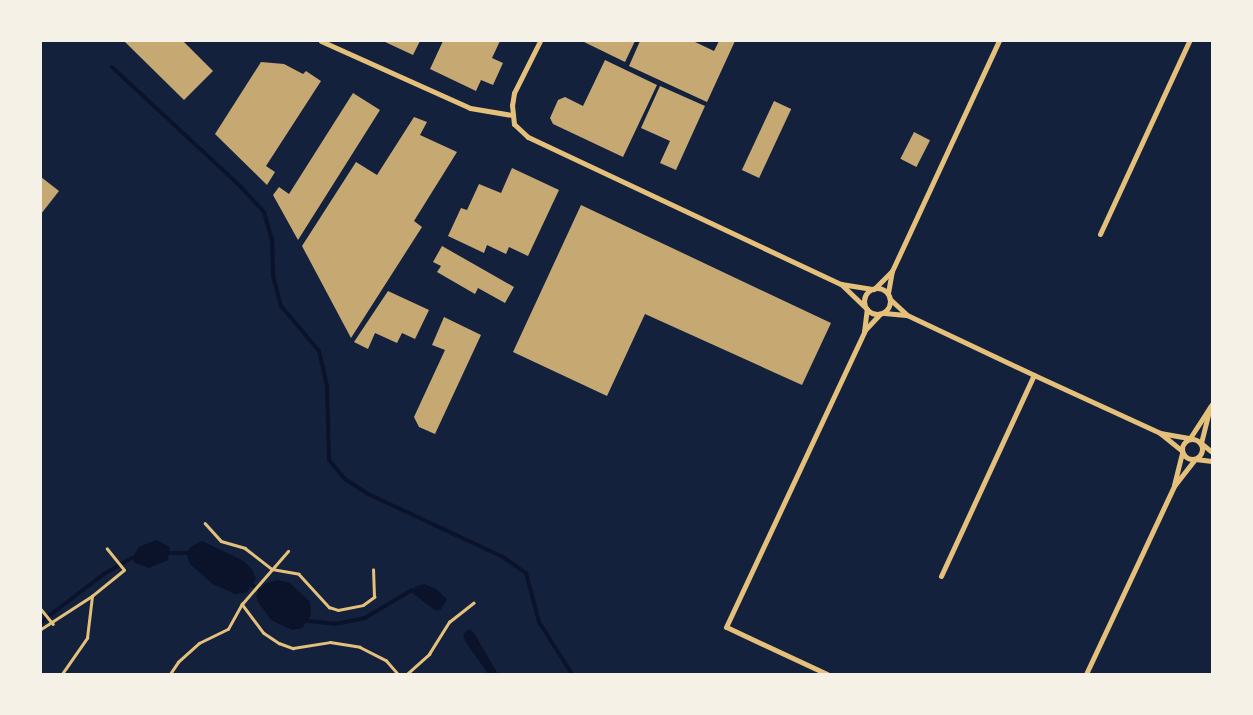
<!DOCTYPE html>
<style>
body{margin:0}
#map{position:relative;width:1253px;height:715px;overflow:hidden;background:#14213d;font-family:Jost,sans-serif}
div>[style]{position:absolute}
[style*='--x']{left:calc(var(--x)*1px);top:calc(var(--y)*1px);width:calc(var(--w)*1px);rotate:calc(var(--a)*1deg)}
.water>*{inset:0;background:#0b132b}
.stream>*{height:4px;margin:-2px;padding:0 2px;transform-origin:2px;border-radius:2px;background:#0b132b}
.building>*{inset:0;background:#c6a872;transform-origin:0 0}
.path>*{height:2.5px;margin:-1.25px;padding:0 1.25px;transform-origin:1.25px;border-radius:1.25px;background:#e5c07b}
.minor>*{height:5px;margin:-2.5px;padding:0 2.5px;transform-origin:2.5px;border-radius:2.5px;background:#e5c07b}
.minor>.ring{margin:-2.5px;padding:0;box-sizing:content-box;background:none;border:5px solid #e5c07b;border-radius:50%}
span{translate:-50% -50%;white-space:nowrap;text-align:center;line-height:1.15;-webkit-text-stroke:4.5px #f6f1e7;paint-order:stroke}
.frame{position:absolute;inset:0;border:42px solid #f6f1e7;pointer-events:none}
</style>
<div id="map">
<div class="water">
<i style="clip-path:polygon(156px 540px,170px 547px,168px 560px,149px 568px,135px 563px,132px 558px,139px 547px)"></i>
<i style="clip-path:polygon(202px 541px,242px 560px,252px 569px,256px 579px,246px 593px,235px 594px,213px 584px,190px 564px,186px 553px,192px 546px)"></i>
<i style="clip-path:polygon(277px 580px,290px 583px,310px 602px,311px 615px,302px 628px,292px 630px,271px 620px,258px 602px,256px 595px,265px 584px)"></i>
<i style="clip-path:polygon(424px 584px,436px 589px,447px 599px,441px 610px,436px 611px,412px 593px,416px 586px)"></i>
<i style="clip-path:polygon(470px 629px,474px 633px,498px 674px,488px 674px,465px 641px,463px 634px)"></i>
</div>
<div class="stream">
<i style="--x:112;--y:67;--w:172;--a:42.9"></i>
<i style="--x:238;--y:184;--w:38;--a:47"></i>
<i style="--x:264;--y:212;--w:29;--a:74"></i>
<i style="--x:272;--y:240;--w:36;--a:88"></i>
<i style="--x:273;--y:276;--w:31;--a:75"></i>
<i style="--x:281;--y:306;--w:59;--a:49.8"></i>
<i style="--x:319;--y:351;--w:37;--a:77"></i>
<i style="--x:327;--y:387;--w:73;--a:88.4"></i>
<i style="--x:329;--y:460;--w:25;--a:50"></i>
<i style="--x:345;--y:479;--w:27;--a:33"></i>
<i style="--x:368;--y:494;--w:149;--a:25"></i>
<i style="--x:503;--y:557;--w:28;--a:35"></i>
<i style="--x:526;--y:573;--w:51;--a:75.1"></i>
<i style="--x:539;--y:622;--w:62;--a:57.6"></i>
<i style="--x:170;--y:553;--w:16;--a:0"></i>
<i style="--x:252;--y:585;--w:9;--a:32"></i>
<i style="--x:308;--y:621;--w:27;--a:6"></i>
<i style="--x:335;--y:624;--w:31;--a:-11"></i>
<i style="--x:365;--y:618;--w:55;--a:-30.8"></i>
<i style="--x:41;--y:622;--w:79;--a:-37.3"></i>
<i style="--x:104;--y:574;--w:32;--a:-30"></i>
</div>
<div class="building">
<i style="clip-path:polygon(124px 41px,183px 41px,213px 71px,184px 100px)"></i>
<i style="clip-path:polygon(383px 41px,420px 41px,413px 55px)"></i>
<i style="clip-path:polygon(443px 41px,500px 41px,492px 58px,503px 63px,493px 85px,481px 80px,476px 91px,430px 69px)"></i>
<i style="clip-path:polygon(582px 41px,635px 41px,625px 62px)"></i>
<i style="clip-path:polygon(640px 41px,693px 41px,714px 51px,719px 41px,735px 41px,707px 102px,629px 66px)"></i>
<i style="clip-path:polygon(605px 60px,657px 85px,623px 157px,553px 124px,550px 118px,558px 100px,565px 97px,583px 106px)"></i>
<i style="clip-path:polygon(261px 62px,284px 64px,303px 74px,306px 71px,321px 81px,266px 166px,275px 172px,267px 185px,215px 134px)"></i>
<i style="clip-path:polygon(660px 86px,705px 106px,676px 170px,660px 163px,670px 141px,641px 128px)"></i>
<i style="clip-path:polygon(353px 93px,380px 110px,298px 240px,273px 195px,279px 187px,289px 194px)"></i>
<i style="left:774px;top:101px;width:19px;height:76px;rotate:25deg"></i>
<i style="clip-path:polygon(414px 117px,427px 122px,420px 135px,457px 152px,414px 221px,422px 227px,351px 338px,302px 246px,356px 162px,377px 175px)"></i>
<i style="left:914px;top:132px;width:18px;height:30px;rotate:27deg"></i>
<i style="clip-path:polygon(512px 168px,559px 190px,528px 256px,509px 247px,506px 254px,487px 245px,484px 253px,448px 236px,461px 208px,467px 210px,479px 184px,501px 193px)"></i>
<i style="clip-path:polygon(41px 177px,59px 191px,41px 214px)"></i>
<i style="clip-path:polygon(581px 205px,831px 323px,802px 385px,645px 314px,607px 396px,513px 352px)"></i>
<i style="clip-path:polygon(442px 246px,514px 287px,505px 303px,478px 288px,475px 294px,437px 272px,441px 266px,433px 262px)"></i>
<i style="clip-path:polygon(388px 291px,429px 310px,415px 339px,402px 333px,397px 343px,375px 333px,368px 349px,354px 342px)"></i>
<i style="clip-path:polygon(444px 317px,481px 335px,435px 434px,419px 427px,414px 417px,445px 350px,432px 345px)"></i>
</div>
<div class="path">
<i style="--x:205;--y:523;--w:24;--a:48"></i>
<i style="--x:221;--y:541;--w:25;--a:16"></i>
<i style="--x:245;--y:548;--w:34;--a:38"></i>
<i style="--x:272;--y:569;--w:27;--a:10"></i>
<i style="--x:299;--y:574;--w:45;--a:47.7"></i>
<i style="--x:329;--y:607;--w:9;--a:18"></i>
<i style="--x:338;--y:610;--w:25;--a:-11"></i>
<i style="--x:363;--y:605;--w:14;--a:-36"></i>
<i style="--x:374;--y:597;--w:27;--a:-92"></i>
<i style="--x:242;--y:604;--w:36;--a:53"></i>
<i style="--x:264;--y:633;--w:18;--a:34"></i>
<i style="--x:279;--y:643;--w:15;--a:20"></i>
<i style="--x:293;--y:648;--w:37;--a:-9"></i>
<i style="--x:330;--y:642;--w:30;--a:9"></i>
<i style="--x:360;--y:647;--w:29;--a:27"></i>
<i style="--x:386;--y:660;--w:18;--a:49"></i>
<i style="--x:41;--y:609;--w:19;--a:51"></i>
<i style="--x:41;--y:629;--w:61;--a:-32.9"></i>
<i style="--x:62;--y:674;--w:44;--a:-55.2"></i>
<i style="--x:87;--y:638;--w:42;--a:-83.2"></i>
<i style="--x:92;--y:596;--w:41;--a:-39.1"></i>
<i style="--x:124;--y:570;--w:27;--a:-129"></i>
<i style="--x:170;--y:674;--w:14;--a:-56"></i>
<i style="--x:178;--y:662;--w:28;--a:-42"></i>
<i style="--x:199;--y:643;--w:32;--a:-26"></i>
<i style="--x:228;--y:629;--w:29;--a:-61"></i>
<i style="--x:242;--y:604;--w:70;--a:-49"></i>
<i style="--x:407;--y:674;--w:30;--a:-42"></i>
<i style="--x:429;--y:654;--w:38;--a:-58"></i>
<i style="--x:449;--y:622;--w:31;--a:-38"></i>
</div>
<div class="minor">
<i style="--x:321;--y:41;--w:163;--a:24.2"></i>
<i style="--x:470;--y:108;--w:43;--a:9.5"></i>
<i style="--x:540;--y:41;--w:58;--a:116.6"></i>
<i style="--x:514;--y:93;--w:12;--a:99"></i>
<i style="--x:512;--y:105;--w:19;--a:84"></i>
<i style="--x:514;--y:124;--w:19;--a:43"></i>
<i style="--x:528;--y:137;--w:346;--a:25.2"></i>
<i style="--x:841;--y:284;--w:33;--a:9"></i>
<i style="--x:1100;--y:234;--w:213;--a:-65.2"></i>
<i style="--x:841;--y:284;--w:35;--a:44"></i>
<i class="ring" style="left:864px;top:288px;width:21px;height:21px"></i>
<i style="--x:875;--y:288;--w:24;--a:-45"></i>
<i style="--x:888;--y:293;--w:22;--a:-80"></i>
<i style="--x:892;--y:271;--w:254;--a:-65.1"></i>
<i style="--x:891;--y:300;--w:22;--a:43"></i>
<i style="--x:907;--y:315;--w:140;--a:25.3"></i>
<i style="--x:1034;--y:375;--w:139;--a:24.7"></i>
<i style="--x:1160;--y:433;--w:29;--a:10"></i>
<i style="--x:884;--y:313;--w:22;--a:5"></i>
<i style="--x:864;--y:331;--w:23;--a:-47"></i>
<i style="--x:1160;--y:433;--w:28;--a:39"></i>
<i style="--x:1190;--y:438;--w:40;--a:-57.1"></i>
<i class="ring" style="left:1182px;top:439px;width:15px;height:15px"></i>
<i style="--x:1201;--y:443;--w:36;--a:-76"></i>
<i style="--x:1202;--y:444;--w:13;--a:39"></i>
<i style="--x:1195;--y:459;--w:17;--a:7"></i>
<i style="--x:1174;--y:485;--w:34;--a:-76"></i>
<i style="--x:941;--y:576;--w:221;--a:-65.2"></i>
<i style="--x:827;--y:674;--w:111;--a:-155"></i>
<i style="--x:726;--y:627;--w:326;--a:-64.9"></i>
<i style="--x:864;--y:332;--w:23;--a:-83"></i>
<i style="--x:1086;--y:674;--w:208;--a:-64.9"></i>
<i style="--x:1174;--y:486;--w:34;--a:-52"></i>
</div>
<div class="frame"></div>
</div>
